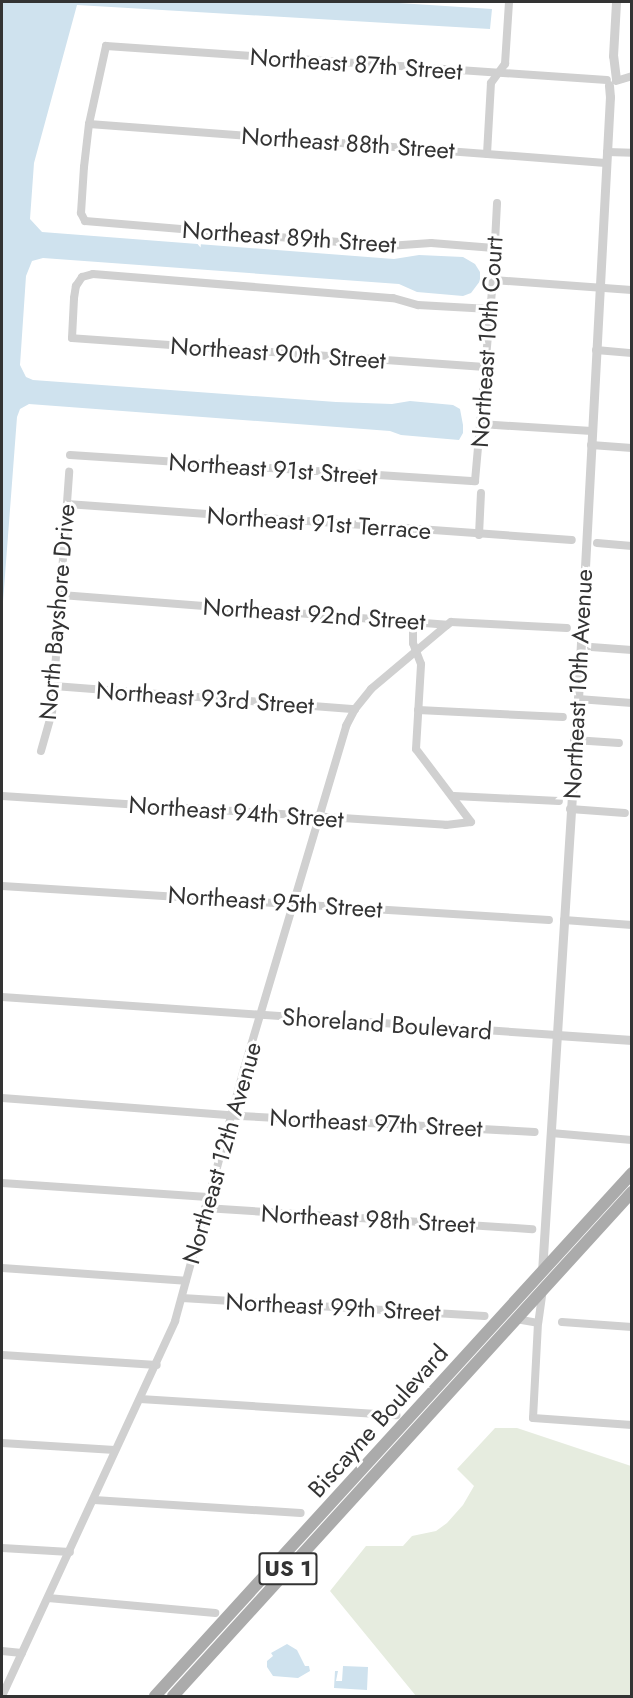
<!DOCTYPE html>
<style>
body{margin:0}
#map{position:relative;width:633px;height:1698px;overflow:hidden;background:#fff;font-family:Jost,sans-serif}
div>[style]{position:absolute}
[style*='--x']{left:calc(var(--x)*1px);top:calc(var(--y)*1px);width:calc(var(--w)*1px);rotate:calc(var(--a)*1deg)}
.green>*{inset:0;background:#e6ecdf}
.water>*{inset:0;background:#cfe2ee}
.minor>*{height:8px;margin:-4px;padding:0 4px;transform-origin:4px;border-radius:4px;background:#d0d0d0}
.tertiary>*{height:9px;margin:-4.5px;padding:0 4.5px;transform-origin:4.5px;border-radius:4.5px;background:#d0d0d0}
.primary>*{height:12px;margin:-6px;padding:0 6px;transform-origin:6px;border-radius:6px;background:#ababab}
span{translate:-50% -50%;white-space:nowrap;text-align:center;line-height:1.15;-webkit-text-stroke:6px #fff;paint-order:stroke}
.shield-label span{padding:2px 4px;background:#fff;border:2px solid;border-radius:4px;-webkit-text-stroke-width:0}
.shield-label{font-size:22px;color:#333;font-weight:700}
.street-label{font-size:24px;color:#333}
.frame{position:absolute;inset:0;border:3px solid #333;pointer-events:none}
</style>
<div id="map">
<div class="green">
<i style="clip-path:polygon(495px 1428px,517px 1428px,631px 1466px,631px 1696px,416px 1696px,330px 1591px,366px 1546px,403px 1546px,412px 1536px,436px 1531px,447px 1523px,463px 1505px,474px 1486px,457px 1469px)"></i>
</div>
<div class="water">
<i style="clip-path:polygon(2px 2px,383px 2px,492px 9px,490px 29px,77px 5px,34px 163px,30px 219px,42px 232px,394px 259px,419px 255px,463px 257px,475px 264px,480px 272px,480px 281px,471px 293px,463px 296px,417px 292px,399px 284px,43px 258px,32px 261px,26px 276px,20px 365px,26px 377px,33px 380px,336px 402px,392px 404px,410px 401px,453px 405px,460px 409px,463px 425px,463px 433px,459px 440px,401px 435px,390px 431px,29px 404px,20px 409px,17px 417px,2px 615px)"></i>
<i style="clip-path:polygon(287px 1644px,297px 1650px,305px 1666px,309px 1666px,310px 1671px,298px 1678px,273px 1676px,267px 1667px,267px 1661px,273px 1656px,271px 1653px)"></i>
<i style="clip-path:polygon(343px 1666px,368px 1667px,367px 1690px,334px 1688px,335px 1671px,338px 1671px,336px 1681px,342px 1681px)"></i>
</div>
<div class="minor">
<i style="--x:616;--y:81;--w:17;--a:-17"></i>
<i style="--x:89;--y:124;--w:518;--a:4.31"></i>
<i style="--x:607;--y:152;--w:25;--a:2"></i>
<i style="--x:487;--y:154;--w:71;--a:-86.8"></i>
<i style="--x:491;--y:83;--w:24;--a:-54"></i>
<i style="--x:505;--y:64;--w:62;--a:-86.3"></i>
<i style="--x:494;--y:248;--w:63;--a:-175.5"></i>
<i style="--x:431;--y:243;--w:43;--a:176"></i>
<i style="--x:388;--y:246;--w:304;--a:-175.3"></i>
<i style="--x:85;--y:221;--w:9;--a:-117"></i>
<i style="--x:81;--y:213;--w:46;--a:-86.3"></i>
<i style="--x:84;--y:167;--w:43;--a:-83.4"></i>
<i style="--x:89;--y:124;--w:80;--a:-77.7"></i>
<i style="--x:106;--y:46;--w:502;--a:3.88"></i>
<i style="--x:493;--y:280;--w:139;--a:4.1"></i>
<i style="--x:596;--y:350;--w:36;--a:5"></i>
<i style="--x:485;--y:367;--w:414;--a:-176"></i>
<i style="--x:72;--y:338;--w:40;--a:-87.1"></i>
<i style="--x:74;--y:298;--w:12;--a:-81"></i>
<i style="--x:76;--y:286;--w:11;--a:-56"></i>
<i style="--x:82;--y:277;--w:11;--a:-15"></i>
<i style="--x:93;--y:274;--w:301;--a:4.6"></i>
<i style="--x:393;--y:298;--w:26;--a:16"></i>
<i style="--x:418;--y:305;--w:72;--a:3.2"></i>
<i style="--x:480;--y:424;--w:112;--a:3.6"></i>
<i style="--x:591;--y:445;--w:41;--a:4.2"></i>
<i style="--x:70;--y:455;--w:406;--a:3.7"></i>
<i style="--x:475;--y:481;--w:202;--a:-84.9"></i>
<i style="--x:493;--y:280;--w:77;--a:-87"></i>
<i style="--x:67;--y:504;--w:506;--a:4.08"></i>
<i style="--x:479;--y:535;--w:42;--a:-87.3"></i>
<i style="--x:597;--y:543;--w:35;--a:5"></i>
<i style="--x:61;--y:595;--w:387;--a:4.4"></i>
<i style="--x:447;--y:625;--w:5;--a:-37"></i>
<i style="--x:451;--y:622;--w:116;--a:3"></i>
<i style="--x:591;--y:647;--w:41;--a:4.2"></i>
<i style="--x:54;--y:686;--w:302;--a:4.4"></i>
<i style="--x:578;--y:699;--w:54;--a:4.2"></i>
<i style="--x:418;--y:710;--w:145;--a:2.8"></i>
<i style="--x:574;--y:740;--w:45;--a:3.8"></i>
<i style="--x:41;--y:751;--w:41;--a:-74.2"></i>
<i style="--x:52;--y:712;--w:241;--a:-85.9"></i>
<i style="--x:2;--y:796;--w:445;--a:3.7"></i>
<i style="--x:446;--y:825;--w:25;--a:-7"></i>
<i style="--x:471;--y:822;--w:91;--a:-127"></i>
<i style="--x:416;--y:749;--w:85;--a:-86.6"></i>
<i style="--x:421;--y:664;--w:22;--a:-111"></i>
<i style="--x:413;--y:643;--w:21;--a:-90"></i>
<i style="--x:454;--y:796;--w:105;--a:2.7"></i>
<i style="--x:570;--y:809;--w:55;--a:4.2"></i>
<i style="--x:2;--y:886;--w:548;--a:3.56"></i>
<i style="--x:564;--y:920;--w:68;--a:4.2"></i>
<i style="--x:2;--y:997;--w:556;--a:3.92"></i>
<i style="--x:2;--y:1098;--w:239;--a:4.3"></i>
<i style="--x:240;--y:1116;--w:295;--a:3.1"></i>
<i style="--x:551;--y:1133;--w:81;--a:4.9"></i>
<i style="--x:2;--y:1183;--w:206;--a:3.9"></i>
<i style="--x:205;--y:1208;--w:328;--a:3.7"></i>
<i style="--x:2;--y:1268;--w:184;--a:4"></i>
<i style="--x:543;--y:1289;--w:34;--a:98"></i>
<i style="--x:538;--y:1323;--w:95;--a:93"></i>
<i style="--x:533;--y:1418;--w:99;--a:4"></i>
<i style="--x:182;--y:1298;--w:303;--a:3.4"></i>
<i style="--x:516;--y:1319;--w:22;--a:10"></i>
<i style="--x:562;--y:1322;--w:70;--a:4.1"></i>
<i style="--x:2;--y:1355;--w:155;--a:3.7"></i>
<i style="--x:140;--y:1399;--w:257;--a:3.6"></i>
<i style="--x:2;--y:1443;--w:113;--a:3.5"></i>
<i style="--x:94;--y:1500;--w:207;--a:3.6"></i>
<i style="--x:2;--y:1548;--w:68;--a:3.4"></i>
<i style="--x:48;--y:1598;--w:168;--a:5.1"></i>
<i style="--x:2;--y:1651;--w:20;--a:6"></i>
<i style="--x:2;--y:1696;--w:413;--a:-65.2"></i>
<i style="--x:175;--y:1321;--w:261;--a:-74.7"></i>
<i style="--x:244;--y:1069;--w:358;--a:-73.4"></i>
<i style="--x:346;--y:726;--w:19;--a:-62"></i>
<i style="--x:355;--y:709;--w:26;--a:-51"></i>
<i style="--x:371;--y:689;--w:99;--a:-40.1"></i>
</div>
<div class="tertiary">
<i style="--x:616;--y:79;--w:23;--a:-97"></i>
<i style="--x:613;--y:56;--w:54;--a:-86.8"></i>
<i style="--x:557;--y:1035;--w:75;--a:3.8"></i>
<i style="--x:542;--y:1272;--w:574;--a:-86.4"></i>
<i style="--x:578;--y:699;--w:603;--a:-86.96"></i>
<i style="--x:610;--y:97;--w:12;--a:-95"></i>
</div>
<div class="primary">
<i style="--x:155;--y:1696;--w:708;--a:-47.63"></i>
<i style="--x:173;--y:1696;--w:682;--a:-47.68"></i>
</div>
<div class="shield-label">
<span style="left:288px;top:1569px">US 1</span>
</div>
<div class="street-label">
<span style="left:356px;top:64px;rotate:4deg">Northeast 87th Street</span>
<span style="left:348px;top:143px;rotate:4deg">Northeast 88th Street</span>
<span style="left:289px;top:237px;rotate:4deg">Northeast 89th Street</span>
<span style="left:487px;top:342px;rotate:-86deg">Northeast 10th Court</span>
<span style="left:278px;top:353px;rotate:4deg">Northeast 90th Street</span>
<span style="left:273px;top:469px;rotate:4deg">Northeast 91st Street</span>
<span style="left:319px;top:523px;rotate:4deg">Northeast 91st Terrace</span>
<span style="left:57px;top:612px;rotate:-85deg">North Bayshore Drive</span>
<span style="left:314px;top:614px;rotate:4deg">Northeast 92nd Street</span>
<span style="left:578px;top:684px;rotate:-87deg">Northeast 10th Avenue</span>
<span style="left:205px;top:698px;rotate:4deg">Northeast 93rd Street</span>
<span style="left:236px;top:812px;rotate:4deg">Northeast 94th Street</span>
<span style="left:275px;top:902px;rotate:4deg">Northeast 95th Street</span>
<span style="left:387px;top:1024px;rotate:4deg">Shoreland Boulevard</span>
<span style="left:376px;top:1123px;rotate:3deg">Northeast 97th Street</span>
<span style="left:222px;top:1153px;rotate:-74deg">Northeast 12th Avenue</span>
<span style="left:368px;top:1219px;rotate:3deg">Northeast 98th Street</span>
<span style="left:333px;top:1307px;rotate:3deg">Northeast 99th Street</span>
<span style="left:378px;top:1421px;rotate:-48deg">Biscayne Boulevard</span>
</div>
<div class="frame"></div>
</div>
